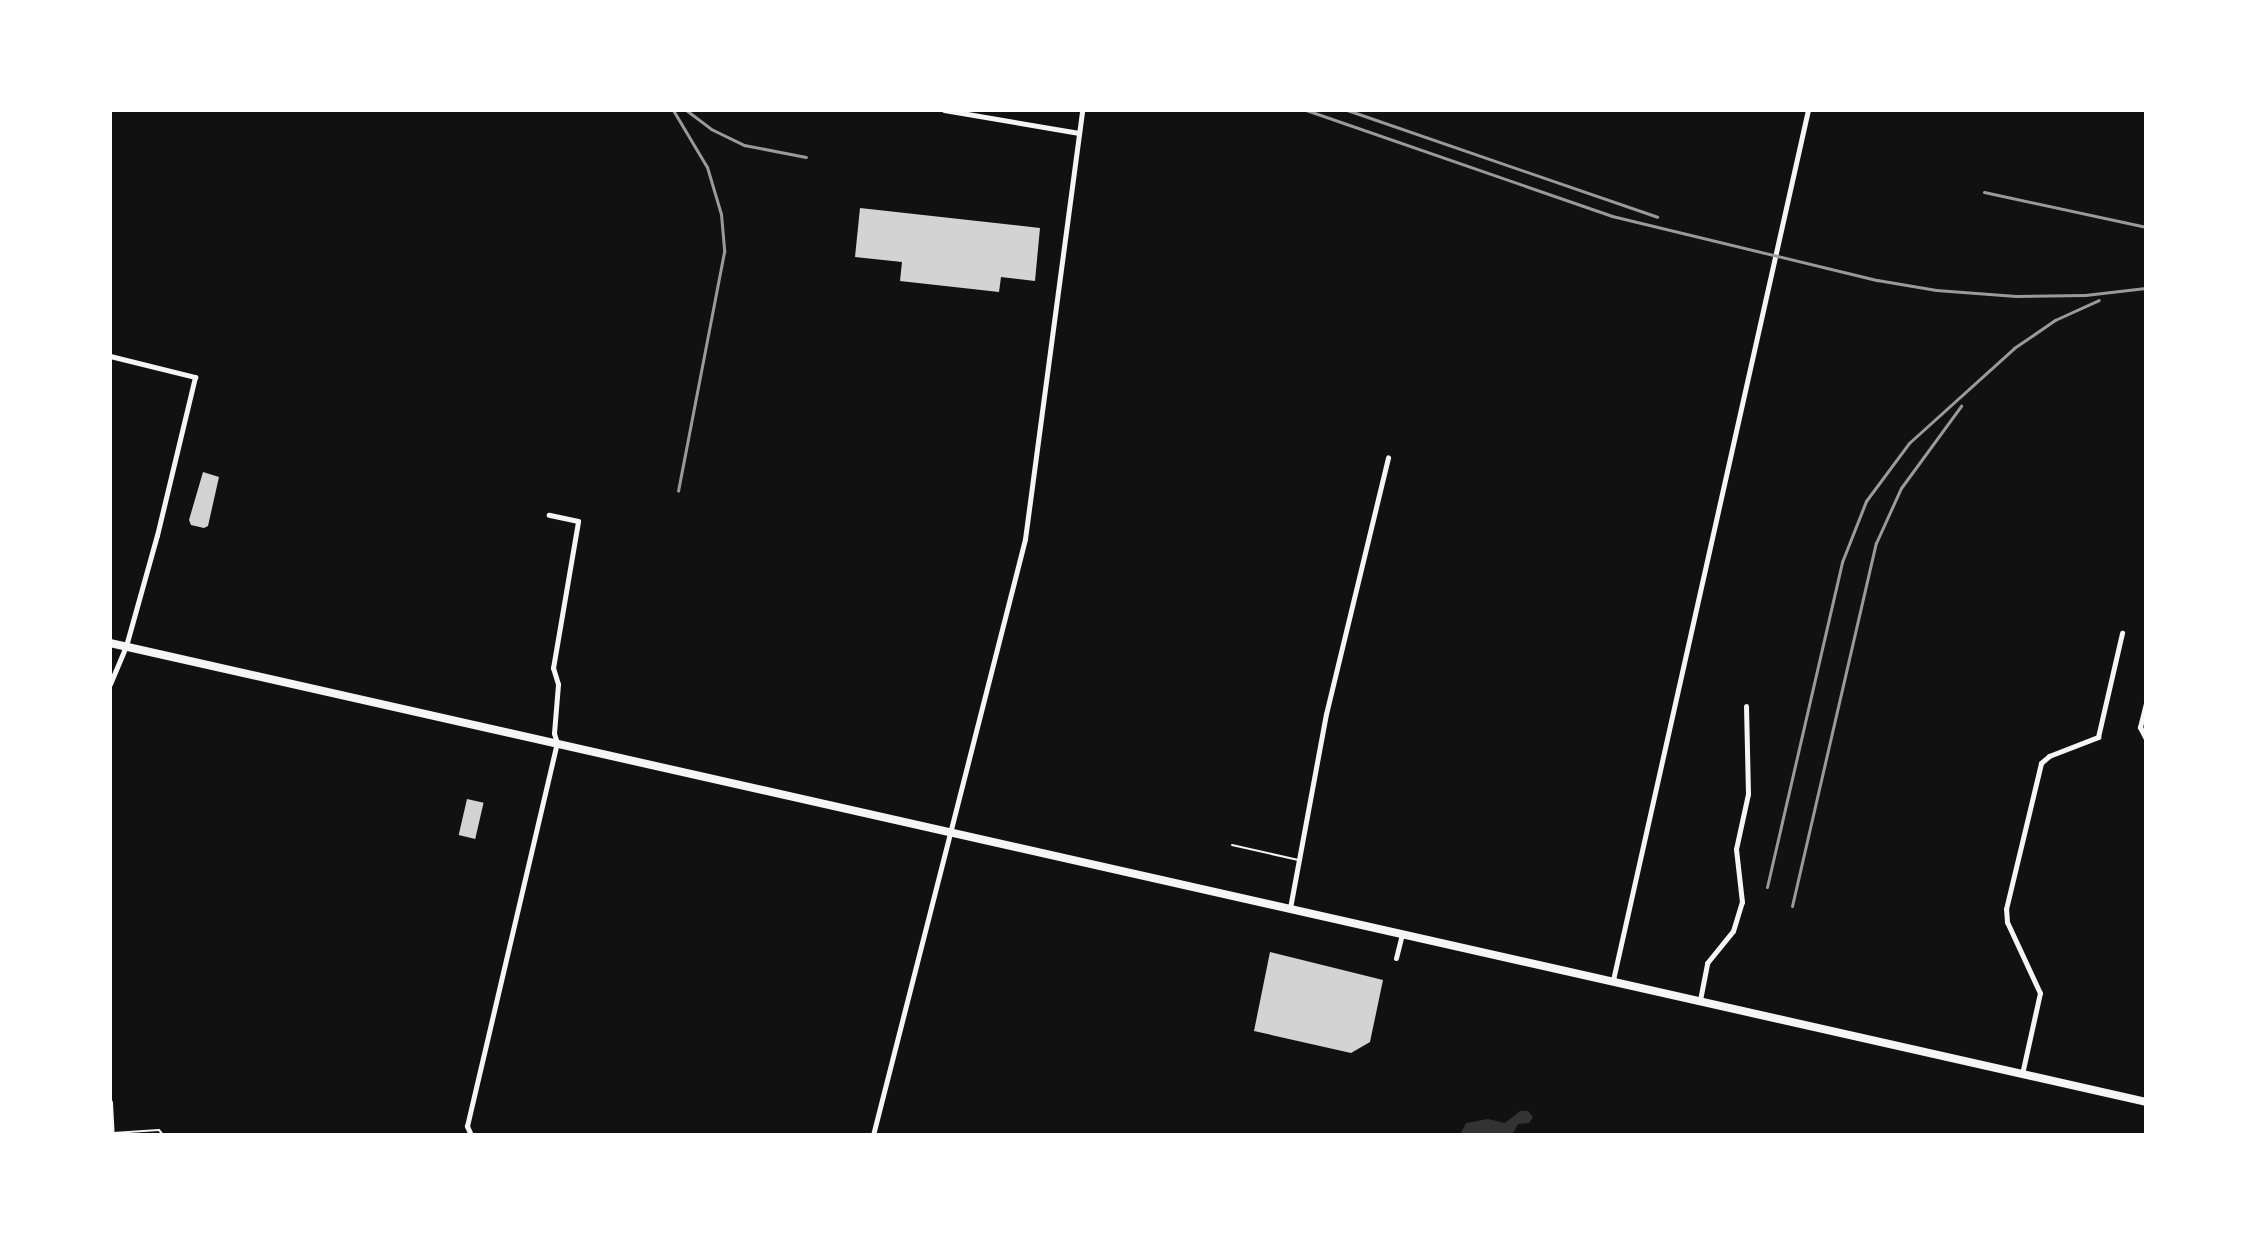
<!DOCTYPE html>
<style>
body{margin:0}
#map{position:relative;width:2256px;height:1245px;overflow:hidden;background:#111;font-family:"Playfair Display",serif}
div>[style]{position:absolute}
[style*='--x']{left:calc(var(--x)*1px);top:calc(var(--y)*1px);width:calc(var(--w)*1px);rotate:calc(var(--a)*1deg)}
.water>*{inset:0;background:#333}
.building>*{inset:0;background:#d3d3d3;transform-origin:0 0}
.service>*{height:2px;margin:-1px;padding:0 1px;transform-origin:1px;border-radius:1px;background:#f5f5f5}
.minor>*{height:5px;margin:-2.5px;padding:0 2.5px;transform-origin:2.5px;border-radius:2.5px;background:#f5f5f5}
.primary>*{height:8px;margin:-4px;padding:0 4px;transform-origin:4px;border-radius:4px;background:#f5f5f5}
.rail>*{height:3px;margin:-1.5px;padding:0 1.5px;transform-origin:1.5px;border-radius:1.5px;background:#9a9a9a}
span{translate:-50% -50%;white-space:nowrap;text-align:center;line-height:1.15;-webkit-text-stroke:6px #fff;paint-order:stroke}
.frame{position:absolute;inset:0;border:112px solid #fff;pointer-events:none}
</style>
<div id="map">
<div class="water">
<i style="clip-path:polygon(1520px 1111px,1528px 1111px,1533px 1117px,1529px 1123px,1518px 1124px,1512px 1135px,1460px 1135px,1466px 1123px,1488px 1119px,1505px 1123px)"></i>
</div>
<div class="building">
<i style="clip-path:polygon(860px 208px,1040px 228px,1035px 281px,1001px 277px,999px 292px,900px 281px,902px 262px,855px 257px)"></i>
<i style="clip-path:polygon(203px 472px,219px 477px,208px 526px,204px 528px,191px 525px,189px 520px)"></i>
<i style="left:467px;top:799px;width:17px;height:37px;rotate:13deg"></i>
<i style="clip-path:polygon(1270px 952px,1383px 980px,1370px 1042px,1351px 1053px,1254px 1031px)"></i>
</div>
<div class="service">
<i style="--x:1232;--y:845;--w:68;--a:12.8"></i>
<i style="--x:113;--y:1133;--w:46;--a:-3.7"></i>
<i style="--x:159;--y:1130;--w:6;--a:51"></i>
</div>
<div class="minor">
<i style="--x:944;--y:110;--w:137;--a:9.7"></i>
<i style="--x:110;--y:356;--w:88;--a:13.9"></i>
<i style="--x:195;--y:377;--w:163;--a:103.5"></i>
<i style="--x:157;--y:535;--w:115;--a:105.6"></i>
<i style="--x:126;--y:646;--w:41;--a:112.8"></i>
<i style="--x:2146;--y:703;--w:25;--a:104"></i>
<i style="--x:2140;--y:727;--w:13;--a:63"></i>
<i style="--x:1290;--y:908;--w:197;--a:-79.5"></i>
<i style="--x:1326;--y:714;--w:264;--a:-76.4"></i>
<i style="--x:1396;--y:958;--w:25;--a:-76"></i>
<i style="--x:1613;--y:980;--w:892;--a:-77.37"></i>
<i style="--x:1700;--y:1000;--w:38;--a:-79"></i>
<i style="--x:1707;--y:963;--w:41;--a:-50.9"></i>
<i style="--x:1733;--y:931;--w:30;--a:-73"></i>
<i style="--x:1742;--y:902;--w:53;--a:-96.5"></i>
<i style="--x:1736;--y:849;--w:56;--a:-77.7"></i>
<i style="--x:1748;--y:794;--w:88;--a:-91.3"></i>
<i style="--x:2022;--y:1074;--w:83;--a:-77.5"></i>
<i style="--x:2040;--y:993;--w:78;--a:-114.9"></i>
<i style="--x:2007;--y:922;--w:13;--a:-94"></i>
<i style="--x:2006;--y:909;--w:150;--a:-76.5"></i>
<i style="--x:2041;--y:763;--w:11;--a:-41"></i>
<i style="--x:2049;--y:756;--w:53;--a:-21.2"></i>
<i style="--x:2098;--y:737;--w:107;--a:-77"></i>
<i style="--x:110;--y:1102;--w:33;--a:87"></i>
<i style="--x:471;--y:1135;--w:10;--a:-114"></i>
<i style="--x:467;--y:1126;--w:393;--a:-76.8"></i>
<i style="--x:557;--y:743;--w:10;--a:-107"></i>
<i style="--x:554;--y:733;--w:49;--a:-85.3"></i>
<i style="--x:558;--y:684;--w:17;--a:-107"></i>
<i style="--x:553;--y:668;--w:149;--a:-80.3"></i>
<i style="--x:578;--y:521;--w:30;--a:-168"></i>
<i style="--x:873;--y:1135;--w:615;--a:-75.69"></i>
<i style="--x:1025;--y:539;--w:433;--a:-82.4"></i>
</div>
<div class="primary">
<i style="--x:110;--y:643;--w:2087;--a:12.7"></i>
</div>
<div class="rail">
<i style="--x:673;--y:110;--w:66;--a:59.2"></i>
<i style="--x:707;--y:167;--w:49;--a:73.4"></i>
<i style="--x:721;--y:214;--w:38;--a:85"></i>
<i style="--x:724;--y:252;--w:243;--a:100.9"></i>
<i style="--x:686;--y:110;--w:31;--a:37"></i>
<i style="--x:711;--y:129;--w:37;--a:26"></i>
<i style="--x:744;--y:145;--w:63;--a:11"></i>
<i style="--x:1306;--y:110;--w:324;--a:19.1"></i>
<i style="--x:1612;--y:216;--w:273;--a:13.6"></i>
<i style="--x:1877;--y:280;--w:60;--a:9.6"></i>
<i style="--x:1936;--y:290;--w:80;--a:4.3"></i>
<i style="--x:2016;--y:296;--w:69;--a:-0.8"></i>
<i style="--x:2085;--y:295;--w:61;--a:-6.5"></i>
<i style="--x:1347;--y:110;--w:328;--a:19"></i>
<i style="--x:1984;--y:192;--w:166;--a:12.2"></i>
<i style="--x:1767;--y:887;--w:334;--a:-77"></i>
<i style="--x:1842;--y:562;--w:66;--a:-68.5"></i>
<i style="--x:1866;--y:501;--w:72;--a:-53.4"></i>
<i style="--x:1909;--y:443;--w:142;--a:-42.1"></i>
<i style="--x:2014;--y:348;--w:50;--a:-34.3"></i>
<i style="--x:2055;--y:320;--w:48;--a:-24.4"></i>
<i style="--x:1792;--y:906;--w:373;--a:-77"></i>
<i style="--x:1876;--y:543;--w:60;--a:-65.6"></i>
<i style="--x:1901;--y:488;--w:102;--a:-53.8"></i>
</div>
<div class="frame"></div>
</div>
